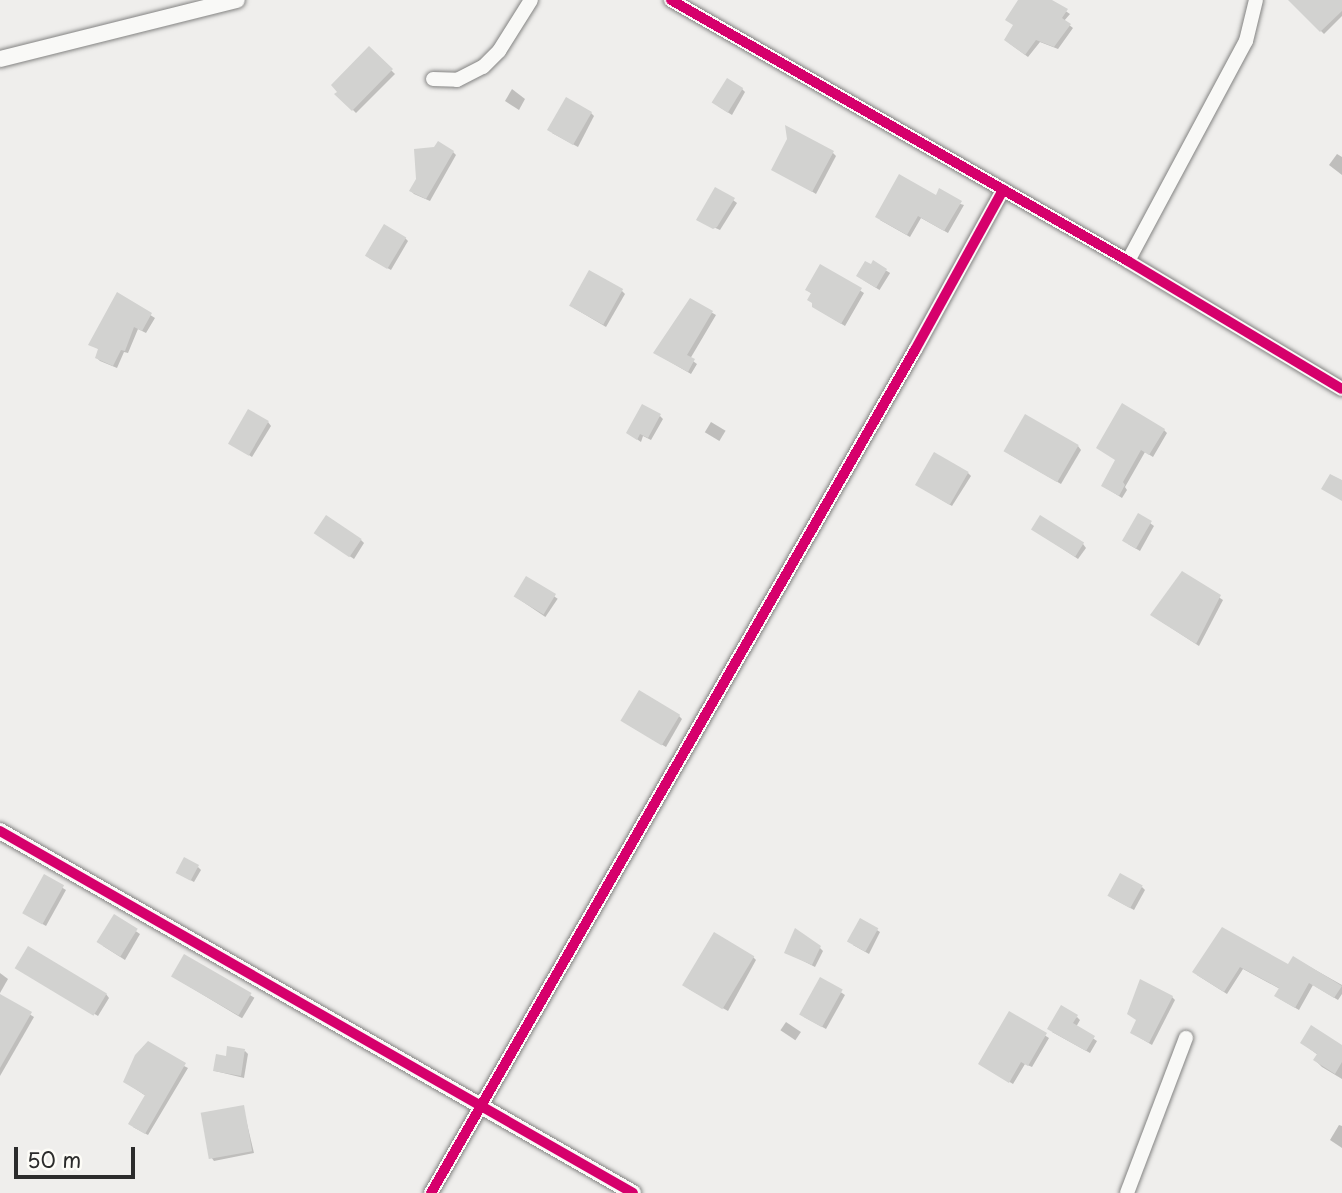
<!DOCTYPE html>
<style>
body{margin:0}
#map{position:relative;width:1342px;height:1193px;overflow:hidden;background:#efeeec;font-family:"Playpen Sans",sans-serif}
div>[style]{position:absolute}
[style*='--x']{left:calc(var(--x)*1px);top:calc(var(--y)*1px);width:calc(var(--w)*1px);rotate:calc(var(--a)*1deg)}
.shadow>*{inset:0;background:#0003;transform-origin:0 0}
.building>*{inset:0;background:#d2d2d0;transform-origin:0 0}
.roads{filter:drop-shadow(0 0 2px #838382) drop-shadow(0 0 2px #838382)}
.minor>*{height:14px;margin:-7px;padding:0 7px;transform-origin:7px;border-radius:7px;background:#f9f9f7}
.tertiary>*{height:16px;margin:-8px;padding:0 8px;transform-origin:8px;border-radius:8px;background:#f9f9f7}
.cycleway>*{height:10px;margin:-5px;padding:0 5px;transform-origin:5px;border-radius:5px;background:#d6006c}
span{translate:-50% -50%;white-space:nowrap;text-align:center;line-height:1.15;-webkit-text-stroke:5px #fdfcf7;paint-order:stroke}
.scale{position:absolute;left:14px;top:1147px;width:121px;height:32px;box-sizing:border-box;border:4px solid #2b2b2b;border-top:0;padding-left:9px;font-size:21px;line-height:24px;white-space:nowrap;color:#2b2b2b;-webkit-text-stroke:5px #fdfcf7;paint-order:stroke}
</style>
<div id="map">
<div class="shadow">
<i style="clip-path:polygon(1020px 0,1049px 0,1070px 14px,1064px 21px,1073px 28px,1058px 49px,1040px 42px,1028px 57px,1009px 43px)"></i>
<i style="clip-path:polygon(1298px 0,1342px 0,1342px 16px,1324px 34px,1294px 4px)"></i>
<i style="clip-path:polygon(369px 49px,395px 74px,356px 113px,337px 94px)"></i>
<i style="clip-path:polygon(512px 89px,525px 99px,519px 110px,505px 101px)"></i>
<i style="clip-path:polygon(742px 89px,745px 92px,732px 115px,718px 106px)"></i>
<i style="clip-path:polygon(591px 113px,594px 116px,578px 147px,552px 133px)"></i>
<i style="clip-path:polygon(453px 152px,456px 155px,430px 201px,414px 194px,411px 191px)"></i>
<i style="clip-path:polygon(833px 153px,836px 156px,816px 194px,777px 170px)"></i>
<i style="clip-path:polygon(1337px 154px,1342px 157px,1342px 175px,1329px 165px)"></i>
<i style="clip-path:polygon(936px 197px,964px 205px,948px 233px,921px 218px,910px 237px,880px 220px)"></i>
<i style="clip-path:polygon(733px 200px,737px 203px,720px 230px,702px 222px)"></i>
<i style="clip-path:polygon(405px 238px,408px 241px,391px 270px,369px 258px)"></i>
<i style="left:874px;top:263px;width:19px;height:20px;rotate:32deg"></i>
<i style="clip-path:polygon(821px 266px,864px 293px,845px 326px,817px 309px,812px 294px,807px 290px)"></i>
<i style="clip-path:polygon(622px 291px,625px 294px,606px 327px,574px 308px)"></i>
<i style="clip-path:polygon(117px 294px,155px 318px,146px 333px,138px 329px,128px 353px,124px 352px,117px 368px,100px 361px,97px 358px,100px 350px,91px 344px)"></i>
<i style="clip-path:polygon(690px 300px,716px 315px,690px 359px,697px 364px,691px 374px,655px 353px)"></i>
<i style="clip-path:polygon(660px 416px,663px 419px,651px 440px,643px 436px,641px 442px,628px 433px)"></i>
<i style="clip-path:polygon(268px 422px,271px 426px,252px 457px,233px 445px)"></i>
<i style="left:711px;top:422px;width:17px;height:12px;rotate:31deg"></i>
<i style="clip-path:polygon(1164px 430px,1167px 433px,1153px 457px,1145px 452px,1125px 487px,1127px 490px,1122px 498px,1103px 486px,1117px 461px)"></i>
<i style="clip-path:polygon(1078px 446px,1081px 450px,1061px 484px,1009px 454px)"></i>
<i style="clip-path:polygon(968px 473px,971px 476px,952px 506px,917px 485px)"></i>
<i style="clip-path:polygon(1139px 515px,1154px 526px,1140px 551px,1128px 544px)"></i>
<i style="clip-path:polygon(1036px 531px,1083px 544px,1086px 548px,1078px 559px)"></i>
<i style="clip-path:polygon(319px 536px,361px 540px,364px 543px,354px 559px)"></i>
<i style="clip-path:polygon(1182px 573px,1223px 600px,1199px 646px,1156px 618px)"></i>
<i style="left:527px;top:578px;width:37px;height:22px;rotate:34deg"></i>
<i style="clip-path:polygon(679px 716px,682px 719px,666px 747px,627px 724px)"></i>
<i style="clip-path:polygon(198px 867px,201px 870px,194px 882px,181px 875px)"></i>
<i style="clip-path:polygon(45px 877px,66px 890px,46px 926px,27px 915px)"></i>
<i style="clip-path:polygon(1142px 887px,1145px 890px,1134px 910px,1112px 898px)"></i>
<i style="clip-path:polygon(115px 917px,140px 934px,125px 960px,103px 946px)"></i>
<i style="clip-path:polygon(861px 920px,880px 932px,869px 954px,853px 945px)"></i>
<i style="clip-path:polygon(1222px 929px,1289px 967px,1294px 958px,1342px 985px,1342px 994px,1338px 1000px,1313px 985px,1299px 1010px,1280px 999px,1280px 989px,1243px 969px,1227px 994px,1197px 975px)"></i>
<i style="clip-path:polygon(820px 948px,823px 951px,815px 967px,786px 952px)"></i>
<i style="left:185px;top:956px;width:81px;height:24px;rotate:31deg"></i>
<i style="clip-path:polygon(753px 957px,756px 960px,728px 1011px,689px 989px)"></i>
<i style="clip-path:polygon(21px 971px,106px 994px,109px 998px,98px 1016px)"></i>
<i style="clip-path:polygon(0 973px,8px 979px,0 993px)"></i>
<i style="clip-path:polygon(821px 979px,845px 995px,826px 1029px,804px 1017px)"></i>
<i style="clip-path:polygon(0 996px,34px 1017px,0 1076px)"></i>
<i style="clip-path:polygon(1172px 997px,1175px 1000px,1152px 1045px,1132px 1033px)"></i>
<i style="clip-path:polygon(1009px 1013px,1049px 1038px,1032px 1067px,1025px 1064px,1013px 1084px,980px 1064px)"></i>
<i style="clip-path:polygon(1077px 1017px,1080px 1020px,1076px 1027px,1097px 1041px,1090px 1053px,1052px 1032px)"></i>
<i style="left:786px;top:1022px;width:18px;height:10px;rotate:34deg"></i>
<i style="clip-path:polygon(1302px 1043px,1342px 1047px,1342px 1079px,1322px 1067px,1315px 1060px,1318px 1055px)"></i>
<i style="clip-path:polygon(144px 1046px,188px 1068px,148px 1135px,133px 1127px,146px 1096px,125px 1082px,132px 1070px,130px 1067px)"></i>
<i style="clip-path:polygon(245px 1051px,248px 1054px,244px 1078px,215px 1071px)"></i>
<i style="clip-path:polygon(243px 1107px,254px 1153px,214px 1161px,211px 1157px)"></i>
<i style="clip-path:polygon(1339px 1125px,1342px 1126px,1342px 1148px,1330px 1140px)"></i>
</div>
<div class="building">
<i style="clip-path:polygon(1018px 0,1052px 0,1068px 9px,1062px 18px,1071px 24px,1054px 47px,1036px 40px,1025px 55px,1004px 40px,1013px 25px,1005px 20px)"></i>
<i style="clip-path:polygon(1288px 0,1342px 0,1342px 11px,1320px 32px)"></i>
<i style="clip-path:polygon(369px 46px,393px 69px,352px 111px,334px 94px,337px 92px,331px 85px)"></i>
<i style="left:727px;top:78px;width:19px;height:29px;rotate:32deg"></i>
<i style="left:566px;top:97px;width:30px;height:38px;rotate:30deg"></i>
<i style="clip-path:polygon(785px 125px,834px 151px,812px 192px,771px 170px,787px 139px)"></i>
<i style="clip-path:polygon(438px 141px,454px 151px,426px 199px,409px 191px,416px 179px,414px 149px,434px 147px)"></i>
<i style="clip-path:polygon(899px 174px,936px 195px,939px 188px,962px 201px,944px 231px,918px 216px,907px 235px,875px 217px)"></i>
<i style="clip-path:polygon(715px 187px,735px 198px,717px 227px,713px 229px,696px 220px)"></i>
<i style="left:384px;top:224px;width:26px;height:37px;rotate:31deg"></i>
<i style="clip-path:polygon(873px 260px,887px 269px,876px 288px,856px 276px,865px 261px,871px 264px)"></i>
<i style="clip-path:polygon(820px 264px,862px 288px,841px 324px,812px 307px,812px 303px,807px 300px,811px 293px,805px 290px)"></i>
<i style="left:589px;top:270px;width:39px;height:41px;rotate:29deg"></i>
<i style="clip-path:polygon(117px 292px,152px 313px,142px 331px,134px 327px,125px 351px,121px 350px,113px 366px,95px 358px,98px 349px,88px 345px)"></i>
<i style="clip-path:polygon(690px 298px,713px 311px,687px 355px,695px 359px,688px 372px,653px 353px)"></i>
<i style="clip-path:polygon(1122px 403px,1165px 429px,1149px 455px,1141px 450px,1123px 482px,1125px 485px,1119px 496px,1101px 486px,1115px 460px,1096px 448px)"></i>
<i style="clip-path:polygon(642px 404px,661px 414px,648px 438px,640px 434px,637px 440px,626px 433px)"></i>
<i style="left:248px;top:409px;width:24px;height:40px;rotate:30deg"></i>
<i style="left:1025px;top:414px;width:62px;height:43px;rotate:30deg"></i>
<i style="left:934px;top:452px;width:40px;height:38px;rotate:30deg"></i>
<i style="clip-path:polygon(1330px 474px,1342px 480px,1342px 501px,1321px 489px)"></i>
<i style="left:1138px;top:513px;width:16px;height:32px;rotate:30deg"></i>
<i style="left:326px;top:515px;width:43px;height:22px;rotate:34deg"></i>
<i style="left:1040px;top:515px;width:52px;height:17px;rotate:32deg"></i>
<i style="clip-path:polygon(1182px 571px,1221px 595px,1196px 644px,1150px 615px)"></i>
<i style="left:526px;top:576px;width:35px;height:24px;rotate:31deg"></i>
<i style="left:639px;top:690px;width:48px;height:36px;rotate:31deg"></i>
<i style="left:184px;top:857px;width:17px;height:18px;rotate:28deg"></i>
<i style="left:1120px;top:873px;width:26px;height:26px;rotate:29deg"></i>
<i style="left:44px;top:874px;width:23px;height:45px;rotate:29deg"></i>
<i style="left:114px;top:914px;width:28px;height:33px;rotate:32deg"></i>
<i style="left:860px;top:918px;width:21px;height:27px;rotate:29deg"></i>
<i style="clip-path:polygon(1222px 927px,1288px 964px,1293px 956px,1342px 986px,1334px 998px,1309px 983px,1295px 1008px,1274px 996px,1279px 988px,1240px 967px,1224px 992px,1192px 972px)"></i>
<i style="clip-path:polygon(795px 928px,821px 946px,812px 965px,784px 953px)"></i>
<i style="left:714px;top:932px;width:47px;height:62px;rotate:31deg"></i>
<i style="left:28px;top:946px;width:92px;height:26px;rotate:31deg"></i>
<i style="left:184px;top:954px;width:78px;height:26px;rotate:30deg"></i>
<i style="left:820px;top:977px;width:26px;height:43px;rotate:29deg"></i>
<i style="clip-path:polygon(1140px 979px,1173px 996px,1149px 1043px,1130px 1033px,1136px 1020px,1127px 1014px)"></i>
<i style="clip-path:polygon(0 994px,32px 1012px,0 1068px)"></i>
<i style="clip-path:polygon(1061px 1005px,1078px 1015px,1073px 1023px,1095px 1036px,1086px 1051px,1047px 1029px)"></i>
<i style="clip-path:polygon(1009px 1011px,1047px 1033px,1028px 1066px,1021px 1062px,1009px 1083px,978px 1064px)"></i>
<i style="clip-path:polygon(1311px 1025px,1342px 1045px,1342px 1062px,1335px 1074px,1313px 1060px,1317px 1054px,1300px 1043px)"></i>
<i style="clip-path:polygon(148px 1041px,186px 1063px,145px 1134px,128px 1124px,145px 1095px,123px 1082px,135px 1055px)"></i>
<i style="clip-path:polygon(227px 1046px,245px 1049px,241px 1076px,213px 1071px,216px 1054px,226px 1056px)"></i>
<i style="left:244px;top:1105px;width:47px;height:44px;rotate:80deg"></i>
</div>
<div class="roads">
<div class="minor">
<i style="--x:671;--y:0;--w:526;--a:29.73"></i>
<i style="--x:1128;--y:261;--w:249;--a:30.9"></i>
<i style="--x:433;--y:79;--w:24;--a:2"></i>
<i style="--x:457;--y:80;--w:29;--a:-27"></i>
<i style="--x:483;--y:67;--w:23;--a:-45"></i>
<i style="--x:499;--y:51;--w:60;--a:-57.9"></i>
<i style="--x:1128;--y:261;--w:250;--a:-61.8"></i>
<i style="--x:1246;--y:41;--w:42;--a:-76.3"></i>
<i style="--x:431;--y:1193;--w:972;--a:-60.14"></i>
<i style="--x:915;--y:350;--w:183;--a:-61.2"></i>
<i style="--x:1127;--y:1193;--w:166;--a:-69.2"></i>
</div>
<div class="tertiary">
<i style="--x:0;--y:59;--w:244;--a:-14"></i>
<i style="--x:0;--y:831;--w:729;--a:29.76"></i>
</div>
</div>
<div class="cycleway">
<i style="--x:671;--y:0;--w:526;--a:29.73"></i>
<i style="--x:1128;--y:261;--w:249;--a:30.9"></i>
<i style="--x:0;--y:831;--w:729;--a:29.76"></i>
<i style="--x:431;--y:1193;--w:972;--a:-60.14"></i>
<i style="--x:915;--y:350;--w:183;--a:-61.2"></i>
</div>
<div class="scale">50 m</div>
</div>
